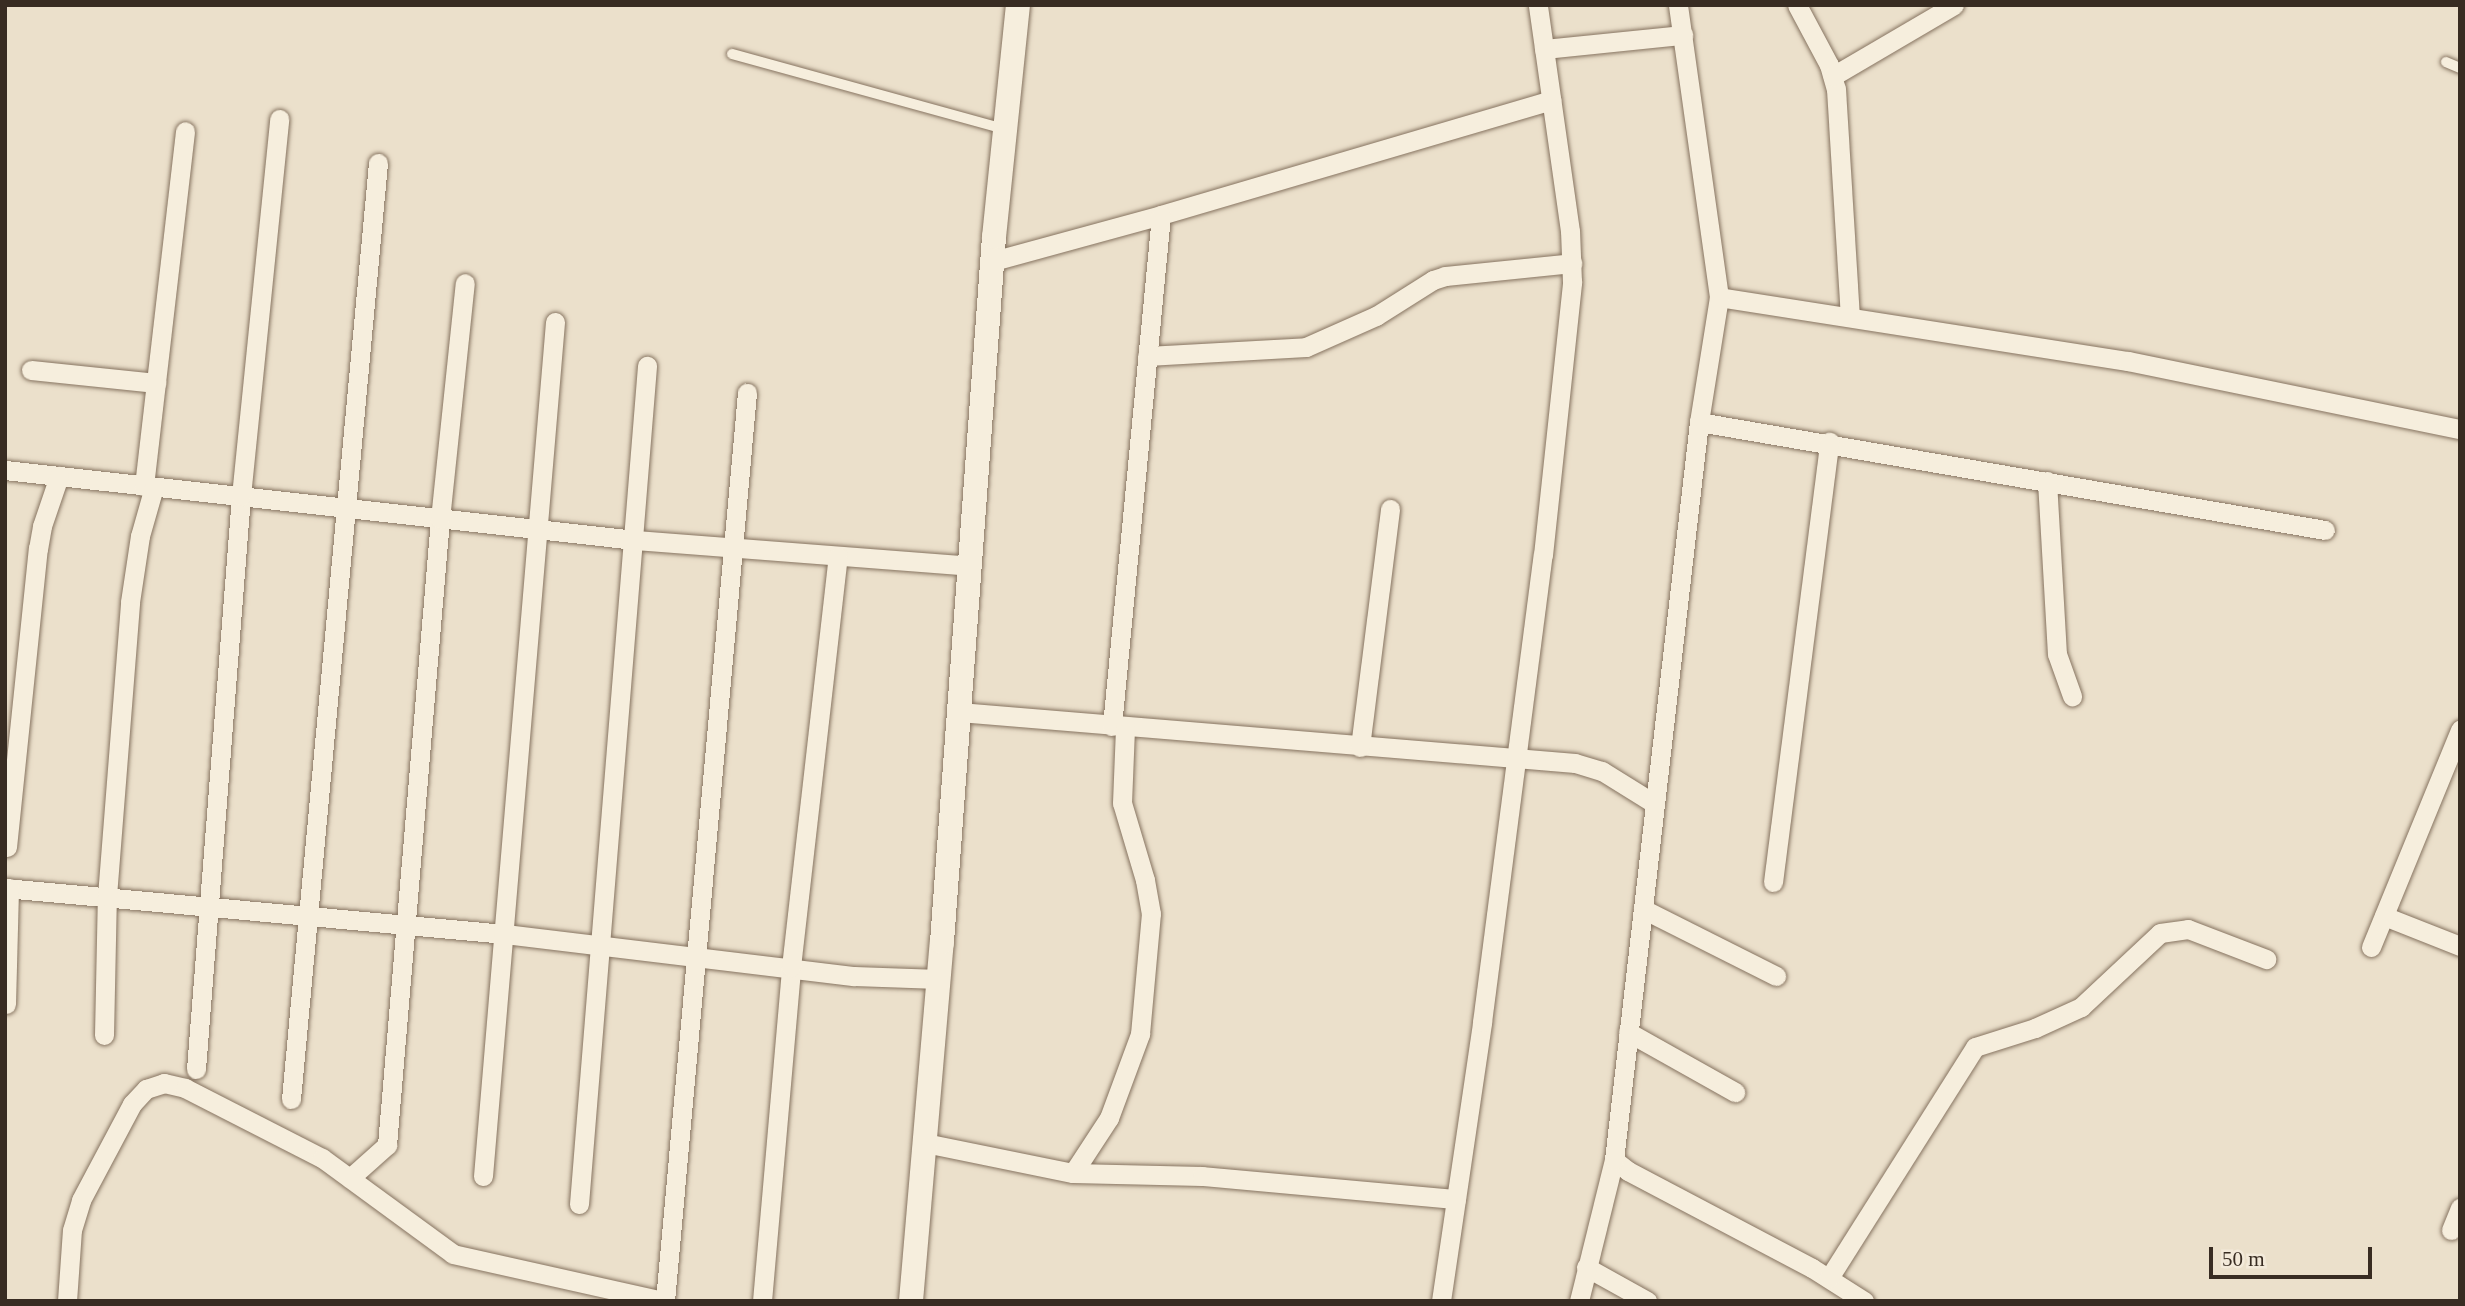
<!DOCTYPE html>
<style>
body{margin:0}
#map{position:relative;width:2465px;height:1306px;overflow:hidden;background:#ebe0cb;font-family:"Times New Roman",serif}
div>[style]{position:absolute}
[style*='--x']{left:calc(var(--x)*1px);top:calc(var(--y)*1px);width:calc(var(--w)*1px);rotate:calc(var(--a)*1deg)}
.roads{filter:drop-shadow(0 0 2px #867360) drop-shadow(0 0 2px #867360)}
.service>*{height:10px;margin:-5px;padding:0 5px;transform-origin:5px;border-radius:5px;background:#f6eedd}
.minor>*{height:19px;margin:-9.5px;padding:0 9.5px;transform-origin:9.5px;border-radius:9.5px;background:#f6eedd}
.tertiary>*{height:24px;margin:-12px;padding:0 12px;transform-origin:12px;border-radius:12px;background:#f6eedd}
span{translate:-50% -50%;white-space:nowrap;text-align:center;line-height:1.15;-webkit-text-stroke:7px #f3eada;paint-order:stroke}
.frame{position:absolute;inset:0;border:7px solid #382c22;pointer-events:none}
.scale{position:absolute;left:2209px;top:1247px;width:163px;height:32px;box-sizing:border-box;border:4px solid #382c22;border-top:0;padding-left:9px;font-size:21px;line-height:24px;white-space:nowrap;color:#382c22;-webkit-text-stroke:5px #f3eada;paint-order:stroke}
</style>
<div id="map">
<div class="roads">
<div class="service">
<i style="--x:732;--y:54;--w:283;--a:15.4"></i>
<i style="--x:2446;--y:62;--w:15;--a:23"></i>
</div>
<div class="minor">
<i style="--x:1797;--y:5;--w:68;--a:61.9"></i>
<i style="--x:1829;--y:65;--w:25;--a:74"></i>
<i style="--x:1836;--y:89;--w:228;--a:86.5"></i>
<i style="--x:1544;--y:49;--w:140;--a:-5.8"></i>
<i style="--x:1833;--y:76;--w:140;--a:-30.4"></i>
<i style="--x:993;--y:261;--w:174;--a:-15.3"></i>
<i style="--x:1161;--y:215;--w:407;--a:-16.4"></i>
<i style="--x:1719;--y:297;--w:414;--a:8.9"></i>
<i style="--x:2128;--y:361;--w:339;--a:11.6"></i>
<i style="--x:1147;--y:356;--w:159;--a:-3.2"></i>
<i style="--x:1306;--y:347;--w:77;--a:-23.9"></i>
<i style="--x:1376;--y:316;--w:67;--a:-32.3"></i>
<i style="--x:1433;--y:280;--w:13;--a:-18"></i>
<i style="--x:1445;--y:276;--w:128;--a:-5.8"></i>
<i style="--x:31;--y:370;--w:126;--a:5.9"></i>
<i style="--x:1699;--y:422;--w:635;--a:9.79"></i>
<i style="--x:5;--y:470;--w:634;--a:6.34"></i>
<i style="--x:635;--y:540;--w:336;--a:4.4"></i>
<i style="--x:2047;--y:481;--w:173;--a:86.7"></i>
<i style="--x:2057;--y:654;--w:45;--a:70.3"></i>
<i style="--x:144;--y:486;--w:357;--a:-83.4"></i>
<i style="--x:959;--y:712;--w:618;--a:4.73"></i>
<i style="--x:1575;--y:763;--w:28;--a:17"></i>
<i style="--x:1602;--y:771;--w:62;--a:31.9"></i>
<i style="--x:1112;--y:726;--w:513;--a:-84.52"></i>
<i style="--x:1360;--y:747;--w:240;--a:-82.8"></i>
<i style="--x:7;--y:847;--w:300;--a:-84.1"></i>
<i style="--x:38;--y:549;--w:23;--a:-80"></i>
<i style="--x:42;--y:526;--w:53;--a:-71.2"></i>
<i style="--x:1773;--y:882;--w:444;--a:-82.7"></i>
<i style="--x:5;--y:888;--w:502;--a:5.26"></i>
<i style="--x:505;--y:934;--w:352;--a:6.9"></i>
<i style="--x:854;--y:976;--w:85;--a:2"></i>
<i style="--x:1643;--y:909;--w:149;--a:26.7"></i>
<i style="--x:2384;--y:916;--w:82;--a:21.5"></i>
<i style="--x:2371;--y:947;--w:235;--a:-67.7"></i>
<i style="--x:6;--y:1004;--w:116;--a:-88.5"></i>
<i style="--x:1628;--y:1032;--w:123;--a:29.3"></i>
<i style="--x:104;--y:1035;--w:139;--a:-88.8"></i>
<i style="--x:107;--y:896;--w:295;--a:-85.5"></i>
<i style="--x:130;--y:602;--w:67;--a:-81.4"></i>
<i style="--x:140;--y:536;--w:51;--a:-74.1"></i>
<i style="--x:196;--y:1069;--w:575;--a:-85.51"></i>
<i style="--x:241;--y:496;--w:379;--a:-84.2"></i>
<i style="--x:291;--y:1099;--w:940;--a:-84.69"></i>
<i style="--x:925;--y:1143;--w:151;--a:11.5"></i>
<i style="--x:1073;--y:1173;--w:129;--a:1.3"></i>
<i style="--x:1202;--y:1176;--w:255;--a:5.2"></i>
<i style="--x:1614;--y:1160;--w:18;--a:38"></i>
<i style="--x:1628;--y:1171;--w:208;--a:27.8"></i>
<i style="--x:1812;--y:1268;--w:62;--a:32.4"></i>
<i style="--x:1073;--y:1173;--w:66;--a:-56.8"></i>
<i style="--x:1109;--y:1118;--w:90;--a:-69.7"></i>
<i style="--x:1140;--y:1034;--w:121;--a:-84.8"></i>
<i style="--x:1151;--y:914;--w:35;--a:-100"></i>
<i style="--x:1145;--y:880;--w:80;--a:-106.6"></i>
<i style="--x:1122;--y:803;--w:76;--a:-87.7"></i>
<i style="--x:483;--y:1176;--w:857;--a:-85.18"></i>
<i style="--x:350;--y:1178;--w:50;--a:-41.7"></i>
<i style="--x:387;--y:1145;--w:628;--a:-85.16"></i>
<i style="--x:440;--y:519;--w:237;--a:-84"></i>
<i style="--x:579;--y:1204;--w:841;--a:-85.36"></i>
<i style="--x:2451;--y:1230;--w:24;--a:-68"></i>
<i style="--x:1586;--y:1267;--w:70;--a:29.1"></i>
<i style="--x:1829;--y:1278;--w:273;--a:-57.7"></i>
<i style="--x:1975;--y:1047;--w:63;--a:-17.6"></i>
<i style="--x:2035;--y:1028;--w:51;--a:-24.5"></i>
<i style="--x:2081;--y:1007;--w:108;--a:-43.1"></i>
<i style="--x:2160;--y:933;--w:28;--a:-8"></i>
<i style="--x:2188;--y:929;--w:84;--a:21"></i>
<i style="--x:67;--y:1301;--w:71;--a:-86"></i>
<i style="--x:72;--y:1230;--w:31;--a:-73"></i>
<i style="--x:81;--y:1200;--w:109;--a:-62"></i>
<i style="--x:132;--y:1104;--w:21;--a:-47"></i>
<i style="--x:146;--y:1089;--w:19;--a:-18"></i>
<i style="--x:164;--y:1083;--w:22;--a:13"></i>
<i style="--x:185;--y:1088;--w:154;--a:27.1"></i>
<i style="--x:322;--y:1158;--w:162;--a:36.2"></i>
<i style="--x:453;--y:1254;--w:215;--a:12.6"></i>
<i style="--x:665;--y:1301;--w:912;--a:-84.84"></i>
<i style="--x:762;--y:1301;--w:335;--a:-85"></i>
<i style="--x:791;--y:967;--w:413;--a:-83.5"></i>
<i style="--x:1441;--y:1301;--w:282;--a:-81.6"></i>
<i style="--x:1482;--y:1022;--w:471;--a:-82.6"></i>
<i style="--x:1543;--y:555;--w:275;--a:-83.9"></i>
<i style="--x:1572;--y:282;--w:51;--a:-92.2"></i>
<i style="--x:1570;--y:231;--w:228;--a:-98.1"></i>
<i style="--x:1579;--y:1301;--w:145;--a:-76.1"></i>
<i style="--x:1614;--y:1160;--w:743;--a:-83.43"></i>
<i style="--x:1699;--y:422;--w:127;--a:-80.9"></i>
<i style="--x:1719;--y:297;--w:295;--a:-98"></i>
</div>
<div class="tertiary">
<i style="--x:911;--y:1301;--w:360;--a:-85.1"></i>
<i style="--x:942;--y:942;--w:707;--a:-85.78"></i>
<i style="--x:994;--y:237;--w:233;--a:-84.1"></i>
</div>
</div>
<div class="frame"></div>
<div class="scale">50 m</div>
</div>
